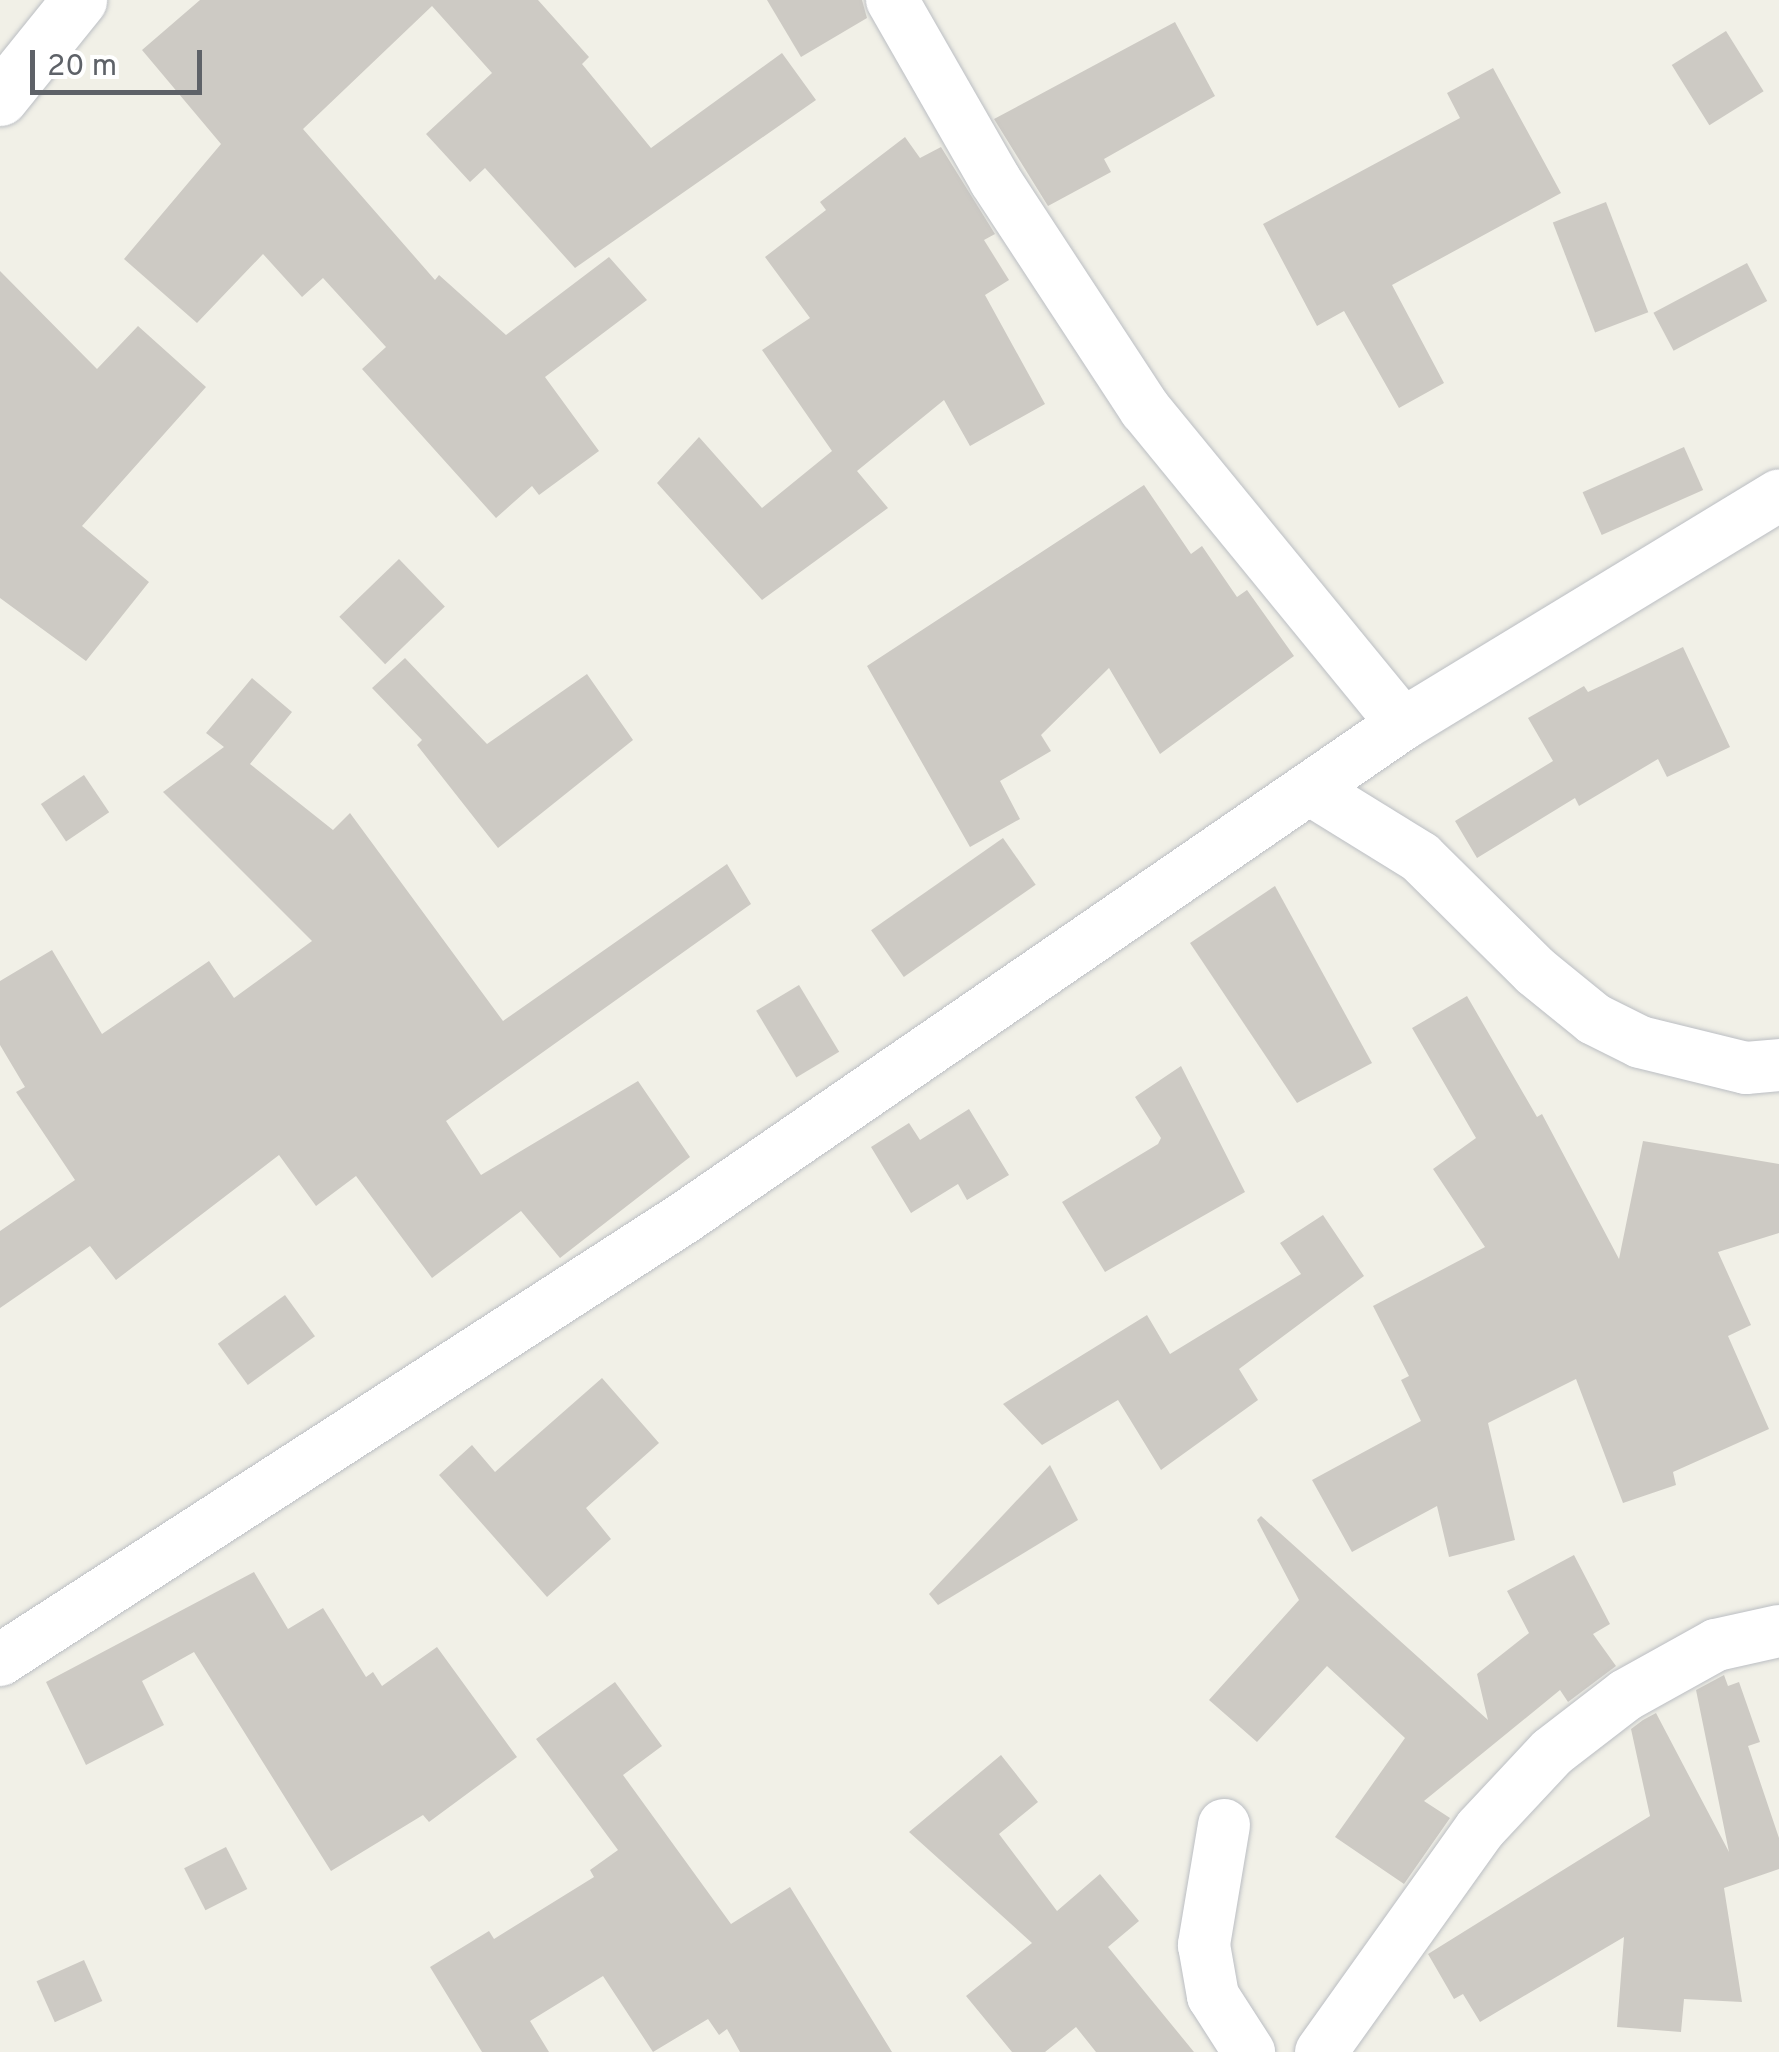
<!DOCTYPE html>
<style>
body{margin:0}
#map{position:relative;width:1779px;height:2052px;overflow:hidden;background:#f1f0e7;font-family:Overpass,sans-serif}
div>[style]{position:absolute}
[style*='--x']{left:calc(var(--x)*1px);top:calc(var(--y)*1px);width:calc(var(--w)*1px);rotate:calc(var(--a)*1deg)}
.building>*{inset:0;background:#cdcac4;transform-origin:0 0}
.roads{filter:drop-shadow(0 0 2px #bbbec3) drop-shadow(0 0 2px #bbbec3)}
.street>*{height:52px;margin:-26px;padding:0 26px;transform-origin:26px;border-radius:26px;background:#fff}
.secondary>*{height:55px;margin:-27.5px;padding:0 27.5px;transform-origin:27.5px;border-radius:27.5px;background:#fff}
span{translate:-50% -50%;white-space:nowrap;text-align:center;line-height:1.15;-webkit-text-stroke:8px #fff;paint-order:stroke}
.scale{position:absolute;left:30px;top:50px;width:172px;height:45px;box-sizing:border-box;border:5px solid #5e6268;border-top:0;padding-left:12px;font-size:30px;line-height:35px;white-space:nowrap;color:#5e6268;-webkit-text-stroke:8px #fff;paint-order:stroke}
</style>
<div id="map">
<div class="building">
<i style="clip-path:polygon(200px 0,538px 0,589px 57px,582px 64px,651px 148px,782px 53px,816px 100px,575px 268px,485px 168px,470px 182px,426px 134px,492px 73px,432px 6px,303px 129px,435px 280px,439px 275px,506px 335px,609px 257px,647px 300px,545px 377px,599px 451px,539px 495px,532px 486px,496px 518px,362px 369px,386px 347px,323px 278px,302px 297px,263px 254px,197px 323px,124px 259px,221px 144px,142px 50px)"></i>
<i style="clip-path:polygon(767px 0,862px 0,867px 18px,801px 57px)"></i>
<i style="clip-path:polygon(1175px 22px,1215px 96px,1104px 159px,1111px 172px,1048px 206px,994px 119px)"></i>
<i style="left:1726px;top:31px;width:71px;height:64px;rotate:58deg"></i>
<i style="clip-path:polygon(1493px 68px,1561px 193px,1392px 285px,1444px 383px,1399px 408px,1344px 311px,1317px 326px,1263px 224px,1460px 118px,1447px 93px)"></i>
<i style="clip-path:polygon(905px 137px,920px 158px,941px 147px,995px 234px,984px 240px,1009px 280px,985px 295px,1045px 404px,970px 446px,944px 400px,857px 471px,888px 508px,762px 600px,657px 483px,699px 437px,762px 508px,832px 451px,762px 350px,810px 318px,765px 257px,826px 210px,820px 202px)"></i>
<i style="left:1606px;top:202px;width:118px;height:57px;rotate:69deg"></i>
<i style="left:1747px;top:263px;width:43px;height:106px;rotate:62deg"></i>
<i style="clip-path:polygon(0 271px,97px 369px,138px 326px,206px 387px,82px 526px,149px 582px,86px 661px,0 598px)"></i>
<i style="left:1684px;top:447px;width:47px;height:111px;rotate:66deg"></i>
<i style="clip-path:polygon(1144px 485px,1191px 554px,1202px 546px,1237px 597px,1247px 590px,1294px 656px,1160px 754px,1109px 668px,1041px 735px,1051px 751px,1000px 781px,1020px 819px,970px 847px,867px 666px)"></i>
<i style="left:399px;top:559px;width:66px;height:83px;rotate:46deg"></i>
<i style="clip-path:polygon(1683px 647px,1730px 747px,1667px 777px,1658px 759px,1579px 806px,1575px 798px,1477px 858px,1455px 821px,1553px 761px,1528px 718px,1584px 686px,1588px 692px)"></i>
<i style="clip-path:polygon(405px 658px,487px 744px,587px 674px,633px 740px,498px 848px,417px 745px,422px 740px,372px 688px)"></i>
<i style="clip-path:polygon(252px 678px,292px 712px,250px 764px,333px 830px,350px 813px,503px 1021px,727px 864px,751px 904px,446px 1121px,481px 1175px,638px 1081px,690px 1157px,560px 1258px,521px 1211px,432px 1278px,356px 1176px,316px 1206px,279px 1155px,116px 1280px,90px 1246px,0 1308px,0 1231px,75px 1180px,16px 1092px,25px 1087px,0 1045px,0 981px,52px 950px,102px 1034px,209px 961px,234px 998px,312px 941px,163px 792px,224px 747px,206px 733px)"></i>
<i style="left:84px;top:775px;width:45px;height:52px;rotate:56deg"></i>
<i style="left:1003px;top:838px;width:57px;height:161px;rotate:55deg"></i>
<i style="clip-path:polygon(1275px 886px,1372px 1063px,1297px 1103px,1190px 943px)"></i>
<i style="left:799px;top:985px;width:78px;height:50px;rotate:59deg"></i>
<i style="clip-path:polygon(1467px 996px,1537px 1117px,1542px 1114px,1619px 1259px,1643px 1141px,1779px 1164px,1779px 1233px,1718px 1252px,1751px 1325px,1728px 1336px,1769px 1429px,1673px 1472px,1676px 1485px,1623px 1503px,1576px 1379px,1488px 1423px,1515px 1540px,1449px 1557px,1437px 1506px,1352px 1552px,1312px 1480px,1421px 1421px,1401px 1380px,1409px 1376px,1373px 1306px,1485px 1247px,1433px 1169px,1476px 1138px,1412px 1028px)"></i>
<i style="clip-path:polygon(1181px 1066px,1245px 1192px,1105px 1272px,1062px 1202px,1158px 1144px,1161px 1138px,1135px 1097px)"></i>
<i style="clip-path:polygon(969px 1109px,1009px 1175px,967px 1200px,958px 1184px,911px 1213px,871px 1147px,909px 1123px,920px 1140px)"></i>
<i style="clip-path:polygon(1323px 1215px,1364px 1276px,1239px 1369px,1258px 1400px,1161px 1470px,1118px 1400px,1042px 1445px,1003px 1404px,1147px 1315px,1170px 1354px,1301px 1274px,1280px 1243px)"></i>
<i style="left:285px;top:1295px;width:51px;height:83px;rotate:54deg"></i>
<i style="clip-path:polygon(602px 1378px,659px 1443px,586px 1508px,611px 1539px,547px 1597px,439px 1475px,472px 1445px,495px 1472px)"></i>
<i style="clip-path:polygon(1050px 1465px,1078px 1520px,938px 1605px,929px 1594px)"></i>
<i style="clip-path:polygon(1261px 1516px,1488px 1720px,1477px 1674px,1529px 1633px,1507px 1591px,1574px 1555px,1610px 1624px,1593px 1634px,1616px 1666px,1568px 1702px,1560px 1690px,1424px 1801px,1450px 1818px,1404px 1884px,1335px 1837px,1405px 1738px,1327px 1666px,1257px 1742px,1209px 1700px,1299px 1600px,1257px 1520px)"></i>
<i style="clip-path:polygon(254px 1572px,288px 1629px,323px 1608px,366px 1677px,373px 1672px,382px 1686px,437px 1647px,517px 1757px,429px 1822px,423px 1815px,331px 1871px,194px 1652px,142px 1681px,164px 1725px,86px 1765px,46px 1682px)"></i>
<i style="clip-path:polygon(1724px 1675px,1728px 1686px,1739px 1682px,1760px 1742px,1748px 1746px,1779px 1838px,1779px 1869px,1724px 1888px,1742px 2002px,1684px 1999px,1681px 2032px,1617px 2027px,1624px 1937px,1480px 2022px,1463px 1994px,1454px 1999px,1428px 1954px,1650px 1816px,1631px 1729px,1643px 1720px,1656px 1713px,1729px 1852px,1696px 1690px)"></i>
<i style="clip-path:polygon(615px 1682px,662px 1746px,623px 1775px,731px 1924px,790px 1887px,892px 2052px,740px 2052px,727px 2029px,719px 2035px,708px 2019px,653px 2052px,603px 1976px,530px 2021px,549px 2052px,482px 2052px,430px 1967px,489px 1931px,494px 1939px,594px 1877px,590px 1870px,618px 1850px,536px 1739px)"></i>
<i style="clip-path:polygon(1001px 1755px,1038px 1802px,999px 1834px,1057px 1911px,1100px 1874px,1139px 1921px,1108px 1947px,1194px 2052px,1096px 2052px,1076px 2027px,1045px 2052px,1012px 2052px,966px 1996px,1032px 1943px,909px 1832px)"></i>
<i style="left:226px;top:1847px;width:47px;height:47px;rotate:63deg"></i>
<i style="left:84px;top:1960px;width:45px;height:52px;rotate:66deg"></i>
</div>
<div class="roads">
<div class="street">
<i style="--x:892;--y:0;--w:207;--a:60.2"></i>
<i style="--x:995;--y:180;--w:274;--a:56.8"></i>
<i style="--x:1145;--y:409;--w:407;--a:50.7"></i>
<i style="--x:1313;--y:791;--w:126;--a:31.7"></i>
<i style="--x:1420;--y:857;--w:162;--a:44.7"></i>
<i style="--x:1535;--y:971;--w:76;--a:39.1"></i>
<i style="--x:1594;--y:1019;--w:51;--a:26.6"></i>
<i style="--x:1640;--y:1042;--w:109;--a:13.8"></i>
<i style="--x:1746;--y:1068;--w:33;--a:-5"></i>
<i style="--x:0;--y:1660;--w:814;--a:-32.87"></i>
<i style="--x:684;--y:1218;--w:872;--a:-34.49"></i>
<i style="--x:1403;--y:724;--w:440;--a:-31.3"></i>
<i style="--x:1224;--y:1825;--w:122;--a:99.5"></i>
<i style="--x:1204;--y:1945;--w:52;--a:80"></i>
<i style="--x:1213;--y:1996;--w:67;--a:57.3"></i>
<i style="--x:1321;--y:2052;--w:274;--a:-54.5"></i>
<i style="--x:1480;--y:1829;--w:105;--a:-46.9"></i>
<i style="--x:1552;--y:1752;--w:93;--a:-37.6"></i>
<i style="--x:1626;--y:1695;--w:103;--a:-29.1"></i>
<i style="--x:1716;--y:1645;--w:65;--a:-12.5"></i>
</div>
<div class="secondary">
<i style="--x:0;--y:98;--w:126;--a:-51.1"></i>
</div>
</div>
<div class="scale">20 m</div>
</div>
